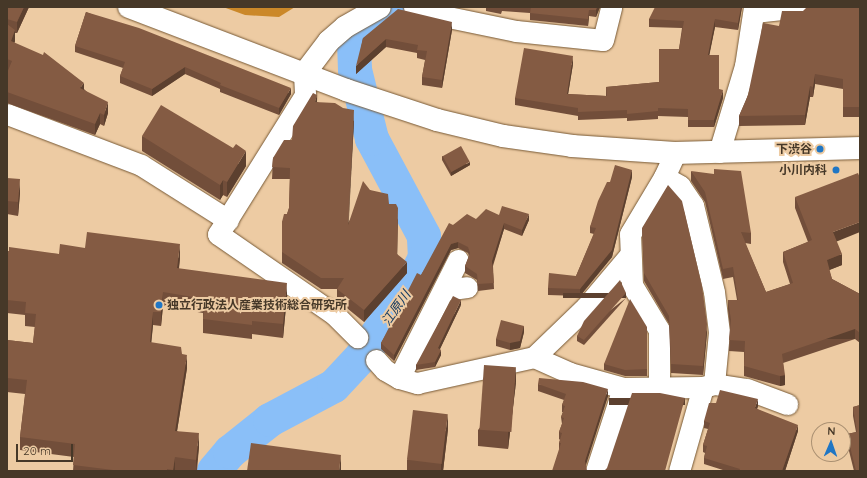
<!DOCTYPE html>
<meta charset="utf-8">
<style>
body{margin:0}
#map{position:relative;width:867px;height:478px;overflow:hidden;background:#edcba3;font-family:Quicksand,"Noto Sans JP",sans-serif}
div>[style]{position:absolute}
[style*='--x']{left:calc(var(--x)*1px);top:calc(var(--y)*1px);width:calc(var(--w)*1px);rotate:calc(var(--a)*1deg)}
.forest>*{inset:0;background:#cb8829}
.river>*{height:34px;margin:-17px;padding:0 17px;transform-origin:17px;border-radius:17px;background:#8abff8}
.roads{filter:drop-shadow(0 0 1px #775935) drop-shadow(0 0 1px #775935)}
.street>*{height:21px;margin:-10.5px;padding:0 10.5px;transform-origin:10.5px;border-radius:10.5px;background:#fff}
.secondary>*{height:22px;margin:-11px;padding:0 11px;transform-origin:11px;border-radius:11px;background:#fff}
.wall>*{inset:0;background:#724e3a}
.shaded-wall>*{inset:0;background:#5c402f;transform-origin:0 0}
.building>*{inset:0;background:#845b43;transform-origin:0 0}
.dots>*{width:11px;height:11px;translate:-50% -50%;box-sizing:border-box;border:2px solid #edcba3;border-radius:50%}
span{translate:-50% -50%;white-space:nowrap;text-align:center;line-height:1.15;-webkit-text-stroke:4px #edcba3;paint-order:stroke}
.poi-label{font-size:12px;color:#463828;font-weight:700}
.right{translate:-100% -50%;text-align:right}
.left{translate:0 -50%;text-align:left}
.water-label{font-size:13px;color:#163c62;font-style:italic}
.frame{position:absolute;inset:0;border:8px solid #463828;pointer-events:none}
.north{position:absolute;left:811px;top:422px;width:40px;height:40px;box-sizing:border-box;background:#edcba3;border:1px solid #aa9072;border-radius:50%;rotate:2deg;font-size:11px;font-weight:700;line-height:16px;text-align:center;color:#463828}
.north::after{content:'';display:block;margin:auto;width:14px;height:18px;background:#2076c4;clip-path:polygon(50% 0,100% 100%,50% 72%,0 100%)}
.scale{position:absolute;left:16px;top:444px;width:57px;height:18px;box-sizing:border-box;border:2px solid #463828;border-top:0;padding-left:5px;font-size:12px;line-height:14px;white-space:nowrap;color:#463828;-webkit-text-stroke:3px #edcba3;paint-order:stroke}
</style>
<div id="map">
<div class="forest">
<i style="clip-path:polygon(223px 7px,295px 7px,279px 17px,245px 15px)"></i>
</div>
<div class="river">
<i style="--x:214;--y:471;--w:25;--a:-50"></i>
<i style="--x:230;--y:452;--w:51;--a:-38.7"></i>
<i style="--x:270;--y:420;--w:72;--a:-28"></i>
<i style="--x:334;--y:386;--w:41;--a:-47"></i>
<i style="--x:362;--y:356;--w:84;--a:-55.2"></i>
<i style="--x:410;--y:287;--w:33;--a:-63"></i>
<i style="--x:425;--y:258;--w:22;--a:-93"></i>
<i style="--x:424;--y:236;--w:110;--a:-118.2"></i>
<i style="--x:372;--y:139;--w:71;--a:-103.8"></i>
<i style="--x:355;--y:70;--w:24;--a:-92"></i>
<i style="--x:354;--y:46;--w:18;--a:-49"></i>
<i style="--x:366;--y:32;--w:36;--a:-30"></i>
<i style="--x:397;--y:14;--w:5;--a:-68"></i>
</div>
<div class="roads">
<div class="street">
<i style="--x:414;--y:7;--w:11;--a:27"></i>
<i style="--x:424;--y:12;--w:94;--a:11.7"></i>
<i style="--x:516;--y:31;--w:87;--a:5.9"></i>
<i style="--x:603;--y:40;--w:34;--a:-76"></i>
<i style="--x:754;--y:12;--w:46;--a:-6.2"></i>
<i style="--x:304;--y:74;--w:21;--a:87"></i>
<i style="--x:305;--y:95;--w:164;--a:122"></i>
<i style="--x:218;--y:234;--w:141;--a:34.6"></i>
<i style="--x:334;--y:314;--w:33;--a:45"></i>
<i style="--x:7;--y:114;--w:143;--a:20.8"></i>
<i style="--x:141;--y:165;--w:103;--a:32.3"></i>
<i style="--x:719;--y:152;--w:90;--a:-73.2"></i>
<i style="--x:745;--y:66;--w:60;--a:-81.3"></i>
<i style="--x:664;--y:177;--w:18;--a:29"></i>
<i style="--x:680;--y:186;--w:23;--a:56"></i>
<i style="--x:693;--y:205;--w:89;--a:76.4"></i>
<i style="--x:714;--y:292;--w:40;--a:82.9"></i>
<i style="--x:719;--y:332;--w:52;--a:95.5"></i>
<i style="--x:458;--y:260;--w:132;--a:116.6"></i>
<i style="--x:399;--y:378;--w:19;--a:16"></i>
<i style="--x:417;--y:383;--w:120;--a:-12.5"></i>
<i style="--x:534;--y:357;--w:39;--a:24"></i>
<i style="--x:570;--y:373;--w:55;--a:15.8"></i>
<i style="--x:623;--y:388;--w:80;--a:-0.7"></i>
<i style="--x:703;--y:387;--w:87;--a:105.9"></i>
<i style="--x:444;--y:290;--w:23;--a:-7"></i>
<i style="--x:534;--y:357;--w:72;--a:-43.9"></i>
<i style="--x:586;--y:307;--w:68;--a:-49.8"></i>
<i style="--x:376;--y:360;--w:13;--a:48"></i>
<i style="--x:385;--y:370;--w:16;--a:30"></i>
<i style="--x:659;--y:386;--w:56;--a:-90"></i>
<i style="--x:659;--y:330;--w:52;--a:-121"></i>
<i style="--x:632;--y:285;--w:51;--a:-92.2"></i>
<i style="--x:630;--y:234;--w:66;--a:-59.2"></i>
<i style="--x:664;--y:177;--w:26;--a:-65"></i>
<i style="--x:703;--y:387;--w:11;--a:-15"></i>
<i style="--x:714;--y:384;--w:33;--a:9"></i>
<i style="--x:747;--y:389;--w:43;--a:20.6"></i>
<i style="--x:596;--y:471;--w:87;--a:-72"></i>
</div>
<div class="secondary">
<i style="--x:129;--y:7;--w:232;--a:20.9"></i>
<i style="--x:346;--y:90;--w:96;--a:18.2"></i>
<i style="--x:437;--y:120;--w:68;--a:13.6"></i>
<i style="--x:503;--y:136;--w:70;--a:8.2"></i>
<i style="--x:572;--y:146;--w:103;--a:3.9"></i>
<i style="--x:675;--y:153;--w:185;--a:-1.5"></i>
<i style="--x:304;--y:74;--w:41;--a:-52.9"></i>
<i style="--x:329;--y:41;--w:21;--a:-41"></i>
<i style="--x:345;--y:27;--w:40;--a:-29.7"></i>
</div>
</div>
<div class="wall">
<i style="clip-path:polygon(7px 7px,29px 7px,17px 33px,15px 33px,15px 41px,14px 43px,84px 89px,108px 113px,104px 126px,100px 124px,95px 135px,7px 103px,7px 73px,8px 70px,7px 70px)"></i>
<i style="clip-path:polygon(486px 7px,600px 7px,596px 17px,589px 16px,588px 26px,530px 20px,530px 13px,502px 11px,501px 14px,486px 11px)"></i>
<i style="clip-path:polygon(742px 7px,738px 30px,715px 27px,709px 55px,719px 89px,723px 98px,714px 127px,688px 127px,688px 117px,658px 116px,658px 119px,627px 121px,627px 118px,578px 120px,578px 116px,515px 105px,515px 98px,573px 64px,568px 94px,606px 96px,606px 87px,659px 82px,679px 49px,682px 28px,649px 27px,649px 19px)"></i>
<i style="clip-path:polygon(860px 7px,860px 117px,843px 117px,843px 89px,815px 84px,813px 97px,810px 97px,805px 125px,739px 126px,739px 116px,779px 26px,803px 11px)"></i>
<i style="clip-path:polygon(86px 12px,291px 94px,279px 115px,220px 92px,220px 89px,185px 74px,152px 96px,120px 83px,120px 76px,123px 68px,75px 52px,75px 46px)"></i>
<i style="clip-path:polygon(452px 30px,442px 88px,422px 85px,422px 77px,425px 60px,417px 58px,417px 53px,386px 47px,356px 74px,363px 38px)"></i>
<i style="clip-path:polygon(317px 102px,354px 121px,348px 223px,370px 190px,389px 204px,398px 220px,397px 254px,407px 273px,364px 322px,337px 300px,337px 289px,321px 289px,282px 263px,282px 222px,287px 214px,289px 208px,290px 179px,272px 179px,273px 158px,292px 140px)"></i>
<i style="clip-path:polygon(142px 136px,246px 166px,227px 197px,223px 195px,220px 200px,142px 151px)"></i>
<i style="clip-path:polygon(442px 156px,470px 165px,451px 176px,442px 160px)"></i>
<i style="clip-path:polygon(691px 171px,751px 233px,751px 244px,745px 243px,766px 292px,790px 284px,783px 262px,783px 252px,808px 242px,795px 208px,795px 197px,836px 241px,842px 265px,829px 270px,832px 279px,860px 294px,860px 343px,855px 339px,783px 363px,785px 385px,780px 386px,744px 376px,744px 352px,729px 351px,730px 327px,728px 310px,728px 300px,737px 300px,733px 277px,723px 279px,705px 202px,691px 181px)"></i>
<i style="clip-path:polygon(632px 177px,612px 257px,580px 296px,548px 295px,548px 288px,576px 276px,594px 234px,590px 233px,590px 227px,610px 182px)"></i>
<i style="clip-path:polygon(7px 178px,20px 193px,18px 216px,7px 214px)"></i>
<i style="clip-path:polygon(499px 215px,529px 220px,522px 236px,504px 229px,493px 266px,494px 289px,478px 291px,477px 280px,465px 273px,465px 266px,469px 256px,468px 253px,458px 248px,451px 250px,394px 361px,381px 349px,381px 343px,421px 275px,453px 225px,476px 219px)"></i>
<i style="clip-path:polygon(642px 228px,707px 332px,703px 375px,671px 373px,669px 324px,644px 281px)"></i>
<i style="clip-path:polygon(85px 248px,180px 258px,179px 269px,287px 296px,283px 338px,252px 334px,252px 339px,203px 333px,203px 313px,163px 306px,161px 326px,153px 325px,151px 343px,182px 354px,187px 368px,177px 431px,199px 447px,197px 471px,73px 471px,74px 457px,20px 450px,20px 437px,25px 394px,7px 392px,7px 340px,33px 343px,35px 327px,25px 326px,25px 315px,7px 313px,7px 251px,59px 254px)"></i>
<i style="clip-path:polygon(626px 298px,584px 345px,577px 341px,577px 336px)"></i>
<i style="clip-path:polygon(461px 305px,440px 349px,441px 355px,435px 367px,416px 370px,416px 365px)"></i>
<i style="clip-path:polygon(647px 327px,647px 376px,625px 376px,604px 370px,604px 364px)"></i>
<i style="clip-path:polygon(524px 332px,520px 348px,510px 350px,496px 346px,496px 339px)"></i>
<i style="clip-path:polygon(516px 382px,508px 449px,478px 446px,478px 430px)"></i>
<i style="clip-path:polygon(538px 384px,608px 396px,585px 465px,559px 449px,559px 443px,560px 440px,559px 439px,559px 432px,562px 424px,561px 417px,563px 412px,562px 412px,562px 405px,564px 400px,538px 391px)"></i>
<i style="clip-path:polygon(860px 405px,860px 471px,854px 471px,847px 443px,847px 434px,856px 432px,853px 416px,853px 407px)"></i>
<i style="clip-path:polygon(758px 406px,757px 409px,798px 431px,785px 471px,726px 471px,704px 464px,704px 458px,705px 453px,703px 452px,703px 445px,708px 429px,704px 428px,704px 421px)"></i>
<i style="clip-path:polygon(448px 429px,443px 471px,407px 471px,407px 460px)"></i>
</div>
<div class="shaded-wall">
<i style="clip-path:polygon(24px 7px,29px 7px,17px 33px,17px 22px)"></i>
<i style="clip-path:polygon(597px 7px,600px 7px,596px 17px,596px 10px)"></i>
<i style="clip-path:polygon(741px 7px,742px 7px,738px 30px,738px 23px)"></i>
<i style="clip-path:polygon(589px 10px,589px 16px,588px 26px,588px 19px)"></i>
<i style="clip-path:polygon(715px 19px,715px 27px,708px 62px,708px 55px)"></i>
<i style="clip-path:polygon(452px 22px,452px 30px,442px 88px,442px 80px)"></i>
<i style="clip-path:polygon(15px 30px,15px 41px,11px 53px,11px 41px)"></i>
<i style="clip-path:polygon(386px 39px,386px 47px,356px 74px,356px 66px)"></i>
<i style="clip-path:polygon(573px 56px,573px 64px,567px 101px,567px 94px)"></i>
<i style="clip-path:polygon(185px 67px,185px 74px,152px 96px,152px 89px)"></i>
<i style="clip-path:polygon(815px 74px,815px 84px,813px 97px,813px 87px)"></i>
<i style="clip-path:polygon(84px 83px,84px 94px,80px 88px)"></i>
<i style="clip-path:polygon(810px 86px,810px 97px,805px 125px,805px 115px)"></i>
<i style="clip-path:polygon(291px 88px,291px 94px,279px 115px,279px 108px)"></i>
<i style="clip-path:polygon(723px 90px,723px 98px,714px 127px,714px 120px)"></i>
<i style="clip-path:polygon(317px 95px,317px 106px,315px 102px)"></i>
<i style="clip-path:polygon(108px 102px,108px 113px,104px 126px,104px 115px)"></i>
<i style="clip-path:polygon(354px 110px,354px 121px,348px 236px,348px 225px)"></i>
<i style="clip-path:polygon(100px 113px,100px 124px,95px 135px,95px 124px)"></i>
<i style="clip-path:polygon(246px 151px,246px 166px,227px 197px,227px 182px)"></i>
<i style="clip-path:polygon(470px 162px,470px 165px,451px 176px,451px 172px)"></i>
<i style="clip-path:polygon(632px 170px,632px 177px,612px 257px,580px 296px,580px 289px)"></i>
<i style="clip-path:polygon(20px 179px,20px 193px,18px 216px,18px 202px)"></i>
<i style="clip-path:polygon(223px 180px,223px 195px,220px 200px,220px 185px)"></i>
<i style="clip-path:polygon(398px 208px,398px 220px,397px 265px,397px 254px)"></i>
<i style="clip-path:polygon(529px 214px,529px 220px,522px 236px,522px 230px)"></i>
<i style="clip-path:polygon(860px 222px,860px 232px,833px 243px,833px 232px)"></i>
<i style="clip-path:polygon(504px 223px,504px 229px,492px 267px,492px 261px)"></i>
<i style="clip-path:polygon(458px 242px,458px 248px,451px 250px,394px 361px,394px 355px,451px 244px)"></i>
<i style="clip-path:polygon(180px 244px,180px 258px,177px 282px,177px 268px)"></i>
<i style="clip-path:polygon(842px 254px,842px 265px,827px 271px,827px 260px)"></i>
<i style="clip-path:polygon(407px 262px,407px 273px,364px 322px,364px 310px)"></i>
<i style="clip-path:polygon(287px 283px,287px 296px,283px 338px,283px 324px)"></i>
<i style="clip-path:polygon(163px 292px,163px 306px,161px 326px,161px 312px)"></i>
<i style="left:626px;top:293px;width:5px;height:63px;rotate:90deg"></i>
<i style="clip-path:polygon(461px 300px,461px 305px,438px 353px,438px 348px)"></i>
<i style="clip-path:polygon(153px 312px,153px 325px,150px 356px,150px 342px)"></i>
<i style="clip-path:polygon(707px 324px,707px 332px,703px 375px,703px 366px)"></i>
<i style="clip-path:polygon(524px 326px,524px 332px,520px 348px,510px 350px,510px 343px)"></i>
<i style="left:855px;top:329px;width:10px;height:77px;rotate:90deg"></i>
<i style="clip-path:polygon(441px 350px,441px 355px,435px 367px,435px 362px)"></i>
<i style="clip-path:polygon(187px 355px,187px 368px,175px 444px,175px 431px)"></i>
<i style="clip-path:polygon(516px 367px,516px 382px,508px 449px,508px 433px)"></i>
<i style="clip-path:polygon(785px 375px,785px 385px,780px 386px,780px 376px)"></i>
<i style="clip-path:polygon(608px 389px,608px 396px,585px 468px,585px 461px)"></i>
<i style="left:685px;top:398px;width:7px;height:76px;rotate:90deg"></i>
<i style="clip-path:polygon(758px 399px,758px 406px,755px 415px,755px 408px)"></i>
<i style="clip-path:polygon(448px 414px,448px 429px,443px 471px,441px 471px,441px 464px)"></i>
<i style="clip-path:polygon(798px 425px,798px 431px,785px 471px,782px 471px)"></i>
<i style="clip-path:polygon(199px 433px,199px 447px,196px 471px,196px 460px)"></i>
<i style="clip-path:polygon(341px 455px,341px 471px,339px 471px)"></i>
<i style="clip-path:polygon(175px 457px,175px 471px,173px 471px)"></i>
</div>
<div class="building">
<i style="clip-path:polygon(7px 7px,24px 7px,17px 22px,7px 19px)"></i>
<i style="clip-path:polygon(531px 7px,597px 7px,596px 10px,589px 10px,588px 19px,530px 13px)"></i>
<i style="clip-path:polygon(655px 7px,741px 7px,738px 23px,715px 19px,708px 55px,719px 55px,719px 89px,723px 90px,714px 120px,688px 120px,688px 109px,658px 108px,658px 111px,627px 114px,627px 110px,578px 112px,578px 108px,515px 98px,524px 48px,573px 56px,567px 94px,607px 96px,606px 87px,659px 82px,659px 49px,679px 49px,684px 21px,649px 19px)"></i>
<i style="clip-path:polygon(807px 7px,860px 7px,860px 107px,843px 107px,843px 79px,815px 74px,813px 87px,810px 86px,805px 115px,739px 116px,748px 95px,763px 23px,779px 26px,782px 11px,803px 11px)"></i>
<i style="clip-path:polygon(398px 9px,452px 22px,442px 80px,422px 77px,427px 51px,417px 50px,418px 45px,386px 39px,356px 66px,363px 38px)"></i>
<i style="clip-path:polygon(86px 12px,139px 28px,291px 88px,279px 108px,220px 85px,221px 83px,185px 67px,152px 89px,120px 76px,125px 62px,75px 46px)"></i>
<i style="clip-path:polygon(7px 24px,15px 30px,11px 41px,43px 55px,44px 52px,84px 83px,80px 88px,108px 102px,104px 115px,100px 113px,95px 124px,7px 92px,7px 73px,12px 61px,7px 59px)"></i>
<i style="clip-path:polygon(313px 93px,317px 95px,315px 102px,335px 103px,343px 108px,354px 110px,348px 225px,363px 181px,370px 190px,388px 194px,389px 204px,396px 204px,398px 208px,397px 254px,407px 262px,364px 310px,337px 289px,344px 278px,321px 278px,282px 252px,282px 222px,284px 214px,287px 214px,289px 208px,290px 168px,272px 167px,273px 158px,284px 140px,292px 140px,293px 126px)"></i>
<i style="clip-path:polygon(161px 105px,233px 148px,236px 144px,246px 151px,227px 182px,223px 180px,220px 185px,142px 136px)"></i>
<i style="left:461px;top:146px;width:18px;height:21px;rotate:61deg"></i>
<i style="clip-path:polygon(615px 165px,632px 170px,612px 250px,580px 289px,548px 288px,549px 273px,576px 276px,596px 228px,590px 227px,598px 201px,607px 182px,610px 182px)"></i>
<i style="clip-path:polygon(714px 169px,741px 171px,751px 233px,741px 232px,766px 292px,793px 283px,783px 252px,812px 240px,795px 197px,858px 173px,860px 178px,860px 222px,833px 232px,842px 254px,827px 260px,832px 279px,860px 294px,860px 333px,855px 329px,782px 354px,785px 375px,780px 376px,744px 366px,745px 341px,729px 340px,731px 320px,728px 300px,738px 300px,733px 267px,723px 269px,705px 192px,691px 171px,714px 174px)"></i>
<i style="clip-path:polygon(7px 178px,20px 179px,18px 202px,7px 201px)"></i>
<i style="clip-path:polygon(668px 185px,682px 201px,702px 286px,707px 324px,703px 366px,671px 364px,669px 316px,644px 273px,642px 228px)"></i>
<i style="clip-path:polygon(502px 206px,529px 214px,522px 230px,504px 223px,492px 261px,494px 283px,478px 284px,477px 274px,465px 266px,470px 253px,468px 247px,458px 242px,451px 244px,394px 355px,381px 343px,417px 273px,421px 275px,449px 223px,453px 225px,467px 214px,476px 219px,486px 209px,499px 215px)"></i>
<i style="clip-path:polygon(87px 232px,180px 244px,177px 268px,287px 283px,283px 324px,252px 321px,252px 325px,203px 319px,205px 299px,163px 292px,161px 312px,153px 312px,150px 342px,181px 347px,182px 354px,187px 355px,175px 431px,199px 433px,196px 460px,175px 457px,173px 470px,167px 469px,167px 471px,121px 471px,73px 465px,75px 444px,20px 437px,27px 380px,7px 378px,7px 340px,33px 343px,36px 314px,25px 313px,26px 302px,7px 300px,7px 251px,9px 251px,9px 247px,59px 254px,60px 244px,85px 248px)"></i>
<i style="clip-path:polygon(620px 280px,626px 293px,584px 340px,577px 336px,584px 321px)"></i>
<i style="clip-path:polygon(453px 296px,461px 300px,438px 348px,441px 350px,435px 362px,416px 365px)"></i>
<i style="clip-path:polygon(630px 299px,647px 327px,647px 369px,625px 370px,604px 364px)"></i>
<i style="clip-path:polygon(501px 320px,524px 326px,520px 341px,510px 343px,496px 339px)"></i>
<i style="left:484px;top:365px;width:32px;height:65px;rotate:4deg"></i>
<i style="clip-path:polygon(539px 378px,583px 382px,608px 389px,585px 461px,587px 471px,552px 471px,561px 443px,559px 443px,562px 433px,559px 432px,564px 418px,561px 417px,565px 406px,562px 405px,566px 394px,538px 384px)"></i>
<i style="clip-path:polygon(720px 390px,758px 399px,755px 408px,798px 425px,782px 471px,739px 471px,740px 469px,704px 458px,707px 446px,703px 445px,710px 423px,704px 421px,709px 403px,716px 403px)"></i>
<i style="clip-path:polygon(632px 393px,660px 393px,685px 398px,665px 471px,604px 471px,607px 468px)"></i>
<i style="clip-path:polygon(860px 405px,860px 471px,856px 471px,847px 434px,857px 432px,853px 407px)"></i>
<i style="left:413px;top:410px;width:35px;height:50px;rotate:7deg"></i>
<i style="clip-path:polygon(251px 443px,341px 455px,339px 471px,247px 471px)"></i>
</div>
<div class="dots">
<i style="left:820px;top:149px;background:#2076c4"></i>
<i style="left:836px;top:170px;background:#2076c4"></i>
<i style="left:159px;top:305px;background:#2076c4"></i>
</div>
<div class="poi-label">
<span class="right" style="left:812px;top:149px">下渋谷</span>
<span class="right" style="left:827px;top:170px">小川内科</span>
<span class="left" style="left:167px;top:305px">独立行政法人産業技術総合研究所</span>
</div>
<div class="water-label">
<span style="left:396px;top:308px;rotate:-55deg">江原川</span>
</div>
<div class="frame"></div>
<div class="north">N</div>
<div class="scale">20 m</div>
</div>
